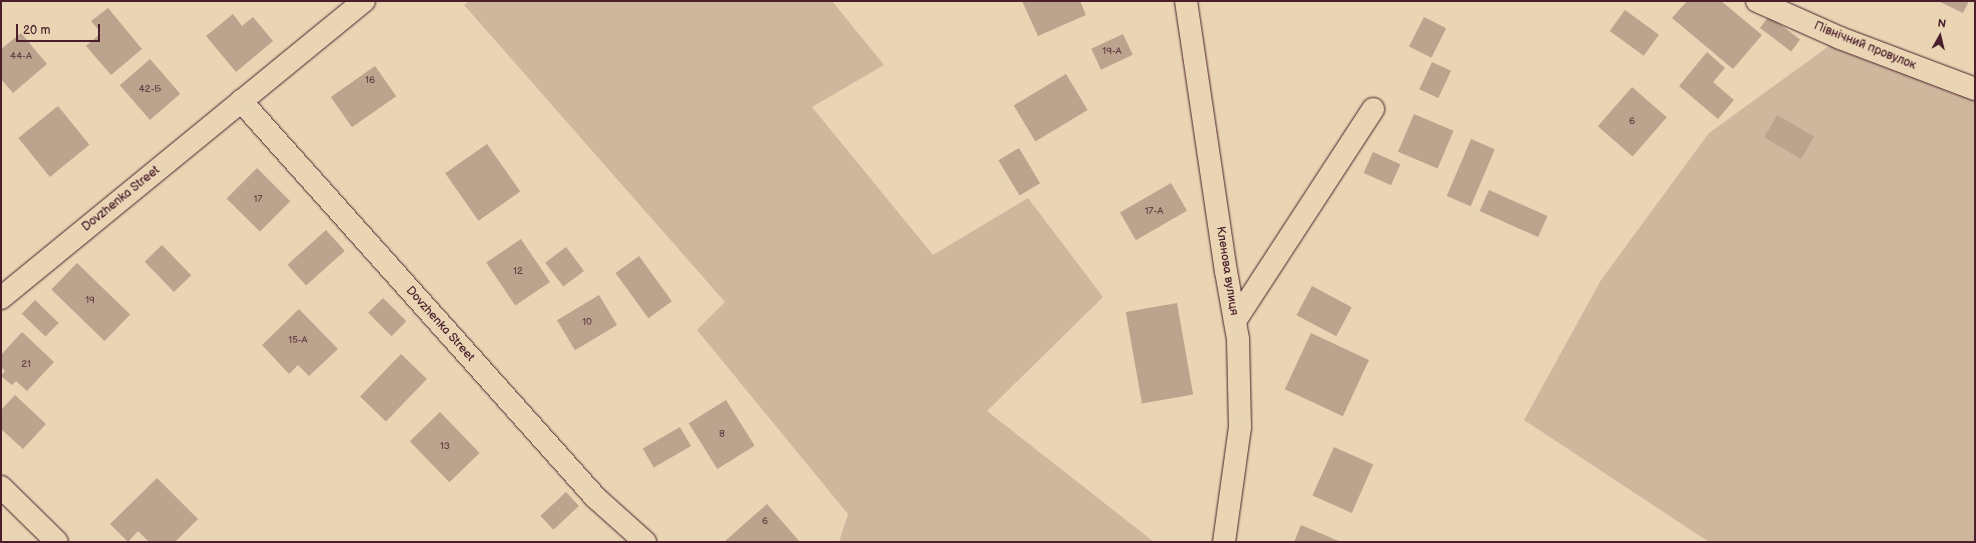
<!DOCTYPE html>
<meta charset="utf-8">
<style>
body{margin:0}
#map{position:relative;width:1976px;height:543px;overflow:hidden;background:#e9d5b4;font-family:"Balsamiq Sans",sans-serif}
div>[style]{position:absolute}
.green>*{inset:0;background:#cfb79e}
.building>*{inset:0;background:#bca38e;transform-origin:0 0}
.roads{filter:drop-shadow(0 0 1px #4a1f2b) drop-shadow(0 0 1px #4a1f2b)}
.minor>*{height:22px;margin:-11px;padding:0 11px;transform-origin:11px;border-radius:11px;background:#e9d5b4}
span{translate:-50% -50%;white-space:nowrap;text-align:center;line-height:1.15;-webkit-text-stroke:3px #e9d5b4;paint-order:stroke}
.number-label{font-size:10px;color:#664044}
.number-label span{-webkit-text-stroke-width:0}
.street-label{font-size:12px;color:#4a1f2b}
.frame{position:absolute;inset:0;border:2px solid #4a1f2b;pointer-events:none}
.north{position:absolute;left:1920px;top:16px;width:40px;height:40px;-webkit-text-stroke:3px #e9d5b4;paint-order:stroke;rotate:8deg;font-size:11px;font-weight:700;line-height:16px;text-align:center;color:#4a1f2b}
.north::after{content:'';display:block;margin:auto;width:14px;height:18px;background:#4a1f2b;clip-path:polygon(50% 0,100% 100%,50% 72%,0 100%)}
.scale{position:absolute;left:16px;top:24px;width:84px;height:18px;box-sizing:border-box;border:2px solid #4a1f2b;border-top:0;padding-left:5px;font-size:12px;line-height:14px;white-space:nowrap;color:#4a1f2b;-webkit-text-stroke:3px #e9d5b4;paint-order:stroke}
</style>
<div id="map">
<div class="green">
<div style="clip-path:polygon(469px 1px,832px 1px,884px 65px,812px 107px,933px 255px,1028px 198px,1103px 297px,987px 411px,1154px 542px,839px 542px,848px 514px,697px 330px,725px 302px,464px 5px)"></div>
<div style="clip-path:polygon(1840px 38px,1975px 89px,1975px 542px,1709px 542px,1524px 420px,1601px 280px,1709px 133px)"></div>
</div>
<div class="building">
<div style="clip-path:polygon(1022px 1px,1080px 1px,1086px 15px,1038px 36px)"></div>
<div style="clip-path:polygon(1687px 1px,1721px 1px,1762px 35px,1733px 69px,1672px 18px)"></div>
<div style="clip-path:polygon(1938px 1px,1969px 1px,1963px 13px)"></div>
<div style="clip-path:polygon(108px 8px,142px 49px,111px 75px,86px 46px,101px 33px,91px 21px)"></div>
<div style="left:1625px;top:10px;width:42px;height:26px;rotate:36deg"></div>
<div style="clip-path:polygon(233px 14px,242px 26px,253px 17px,273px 41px,236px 72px,206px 36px)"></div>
<div style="left:1769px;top:16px;width:39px;height:15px;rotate:37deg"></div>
<div style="left:1424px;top:17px;width:25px;height:33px;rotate:27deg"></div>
<div style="clip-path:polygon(21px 33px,47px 64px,13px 93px,1px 79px,1px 49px)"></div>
<div style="left:1123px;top:34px;width:23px;height:35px;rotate:65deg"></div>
<div style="clip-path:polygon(1707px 52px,1725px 68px,1713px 82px,1734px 100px,1718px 119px,1679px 86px)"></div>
<div style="left:150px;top:59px;width:46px;height:40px;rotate:49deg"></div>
<div style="left:1432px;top:62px;width:21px;height:30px;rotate:25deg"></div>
<div style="left:375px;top:66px;width:37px;height:54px;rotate:55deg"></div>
<div style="left:1066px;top:74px;width:42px;height:61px;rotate:59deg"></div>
<div style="left:1632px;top:87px;width:46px;height:52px;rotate:41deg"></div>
<div style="left:58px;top:106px;width:50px;height:51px;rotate:51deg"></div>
<div style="left:1414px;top:114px;width:43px;height:41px;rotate:23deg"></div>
<div style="left:1777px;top:115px;width:43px;height:26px;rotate:30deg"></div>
<div style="left:1471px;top:139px;width:26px;height:62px;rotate:23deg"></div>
<div style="left:487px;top:144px;width:58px;height:51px;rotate:55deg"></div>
<div style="left:1019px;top:148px;width:41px;height:24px;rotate:59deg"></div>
<div style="left:1373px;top:152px;width:30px;height:23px;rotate:24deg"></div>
<div style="left:257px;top:168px;width:47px;height:43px;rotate:45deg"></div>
<div style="left:1171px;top:183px;width:32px;height:59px;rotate:60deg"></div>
<div style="left:1489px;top:190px;width:64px;height:23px;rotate:24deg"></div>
<div style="left:326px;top:230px;width:28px;height:52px;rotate:48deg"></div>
<div style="left:521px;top:239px;width:52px;height:42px;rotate:56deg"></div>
<div style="left:162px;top:245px;width:42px;height:24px;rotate:46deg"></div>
<div style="left:566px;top:247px;width:30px;height:26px;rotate:53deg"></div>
<div style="left:639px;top:256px;width:56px;height:29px;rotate:54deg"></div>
<div style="left:77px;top:263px;width:74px;height:37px;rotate:44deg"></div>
<div style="left:1312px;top:286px;width:45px;height:33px;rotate:28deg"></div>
<div style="left:599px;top:295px;width:35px;height:49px;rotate:59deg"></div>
<div style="left:383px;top:298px;width:33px;height:21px;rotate:45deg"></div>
<div style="left:35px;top:300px;width:33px;height:19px;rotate:44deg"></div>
<div style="left:1177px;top:303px;width:93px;height:52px;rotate:80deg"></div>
<div style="clip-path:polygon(299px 309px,338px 349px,309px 376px,298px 365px,289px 374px,262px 345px)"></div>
<div style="clip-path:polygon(22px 332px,54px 362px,27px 391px,16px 381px,12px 385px,1px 376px,5px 371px,1px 367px,1px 355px)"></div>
<div style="left:1311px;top:333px;width:64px;height:62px;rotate:25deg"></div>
<div style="left:401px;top:354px;width:36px;height:59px;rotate:44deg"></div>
<div style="clip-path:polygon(15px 395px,46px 424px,23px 449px,1px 429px,1px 410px)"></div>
<div style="left:726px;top:400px;width:54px;height:44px;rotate:58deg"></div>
<div style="left:440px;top:412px;width:57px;height:42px;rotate:46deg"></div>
<div style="left:680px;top:427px;width:22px;height:43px;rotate:60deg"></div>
<div style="left:1334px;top:447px;width:43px;height:53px;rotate:24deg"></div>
<div style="clip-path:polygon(157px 478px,198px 519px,175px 542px,149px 542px,138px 531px,128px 542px,110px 524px)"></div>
<div style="left:566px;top:492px;width:19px;height:35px;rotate:47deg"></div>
<div style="clip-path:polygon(767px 504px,799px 541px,724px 542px)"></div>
<div style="clip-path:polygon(1301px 525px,1341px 542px,1294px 542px)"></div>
</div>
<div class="roads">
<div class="minor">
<div style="left:1186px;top:1px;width:273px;rotate:81.6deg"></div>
<div style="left:1226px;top:271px;width:69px;rotate:80deg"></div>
<div style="left:1238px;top:339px;width:88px;rotate:88.7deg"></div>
<div style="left:1240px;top:427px;width:116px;rotate:97.9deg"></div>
<div style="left:1757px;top:1px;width:91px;rotate:24deg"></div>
<div style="left:1840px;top:38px;width:144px;rotate:20.7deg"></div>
<div style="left:241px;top:101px;width:533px;rotate:48.2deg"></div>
<div style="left:596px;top:498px;width:66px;rotate:41.9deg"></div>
<div style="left:1px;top:298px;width:469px;rotate:-39.3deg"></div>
<div style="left:1235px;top:321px;width:253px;rotate:-56.9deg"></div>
<div style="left:1px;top:487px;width:78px;rotate:44.5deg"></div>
</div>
</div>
<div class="number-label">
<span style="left:1112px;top:52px">19-А</span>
<span style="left:21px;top:57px">44-А</span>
<span style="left:370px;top:81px">16</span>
<span style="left:150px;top:90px">42-Б</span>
<span style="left:1632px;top:122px">6</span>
<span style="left:258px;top:200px">17</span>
<span style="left:1154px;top:212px">17-А</span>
<span style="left:518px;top:272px">12</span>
<span style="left:90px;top:301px">19</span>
<span style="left:587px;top:323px">10</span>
<span style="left:298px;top:341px">15-А</span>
<span style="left:26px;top:365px">21</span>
<span style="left:722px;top:435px">8</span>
<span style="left:445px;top:447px">13</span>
<span style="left:765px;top:522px">6</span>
</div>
<div class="street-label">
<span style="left:1865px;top:46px;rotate:22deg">Північний провулок</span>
<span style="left:121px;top:199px;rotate:-39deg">Dovzhenka Street</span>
<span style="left:1227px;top:271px;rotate:81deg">Кленова вулиця</span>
<span style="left:440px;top:324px;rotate:48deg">Dovzhenka Street</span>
</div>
<div class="frame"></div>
<div class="north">N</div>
<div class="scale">20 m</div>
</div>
